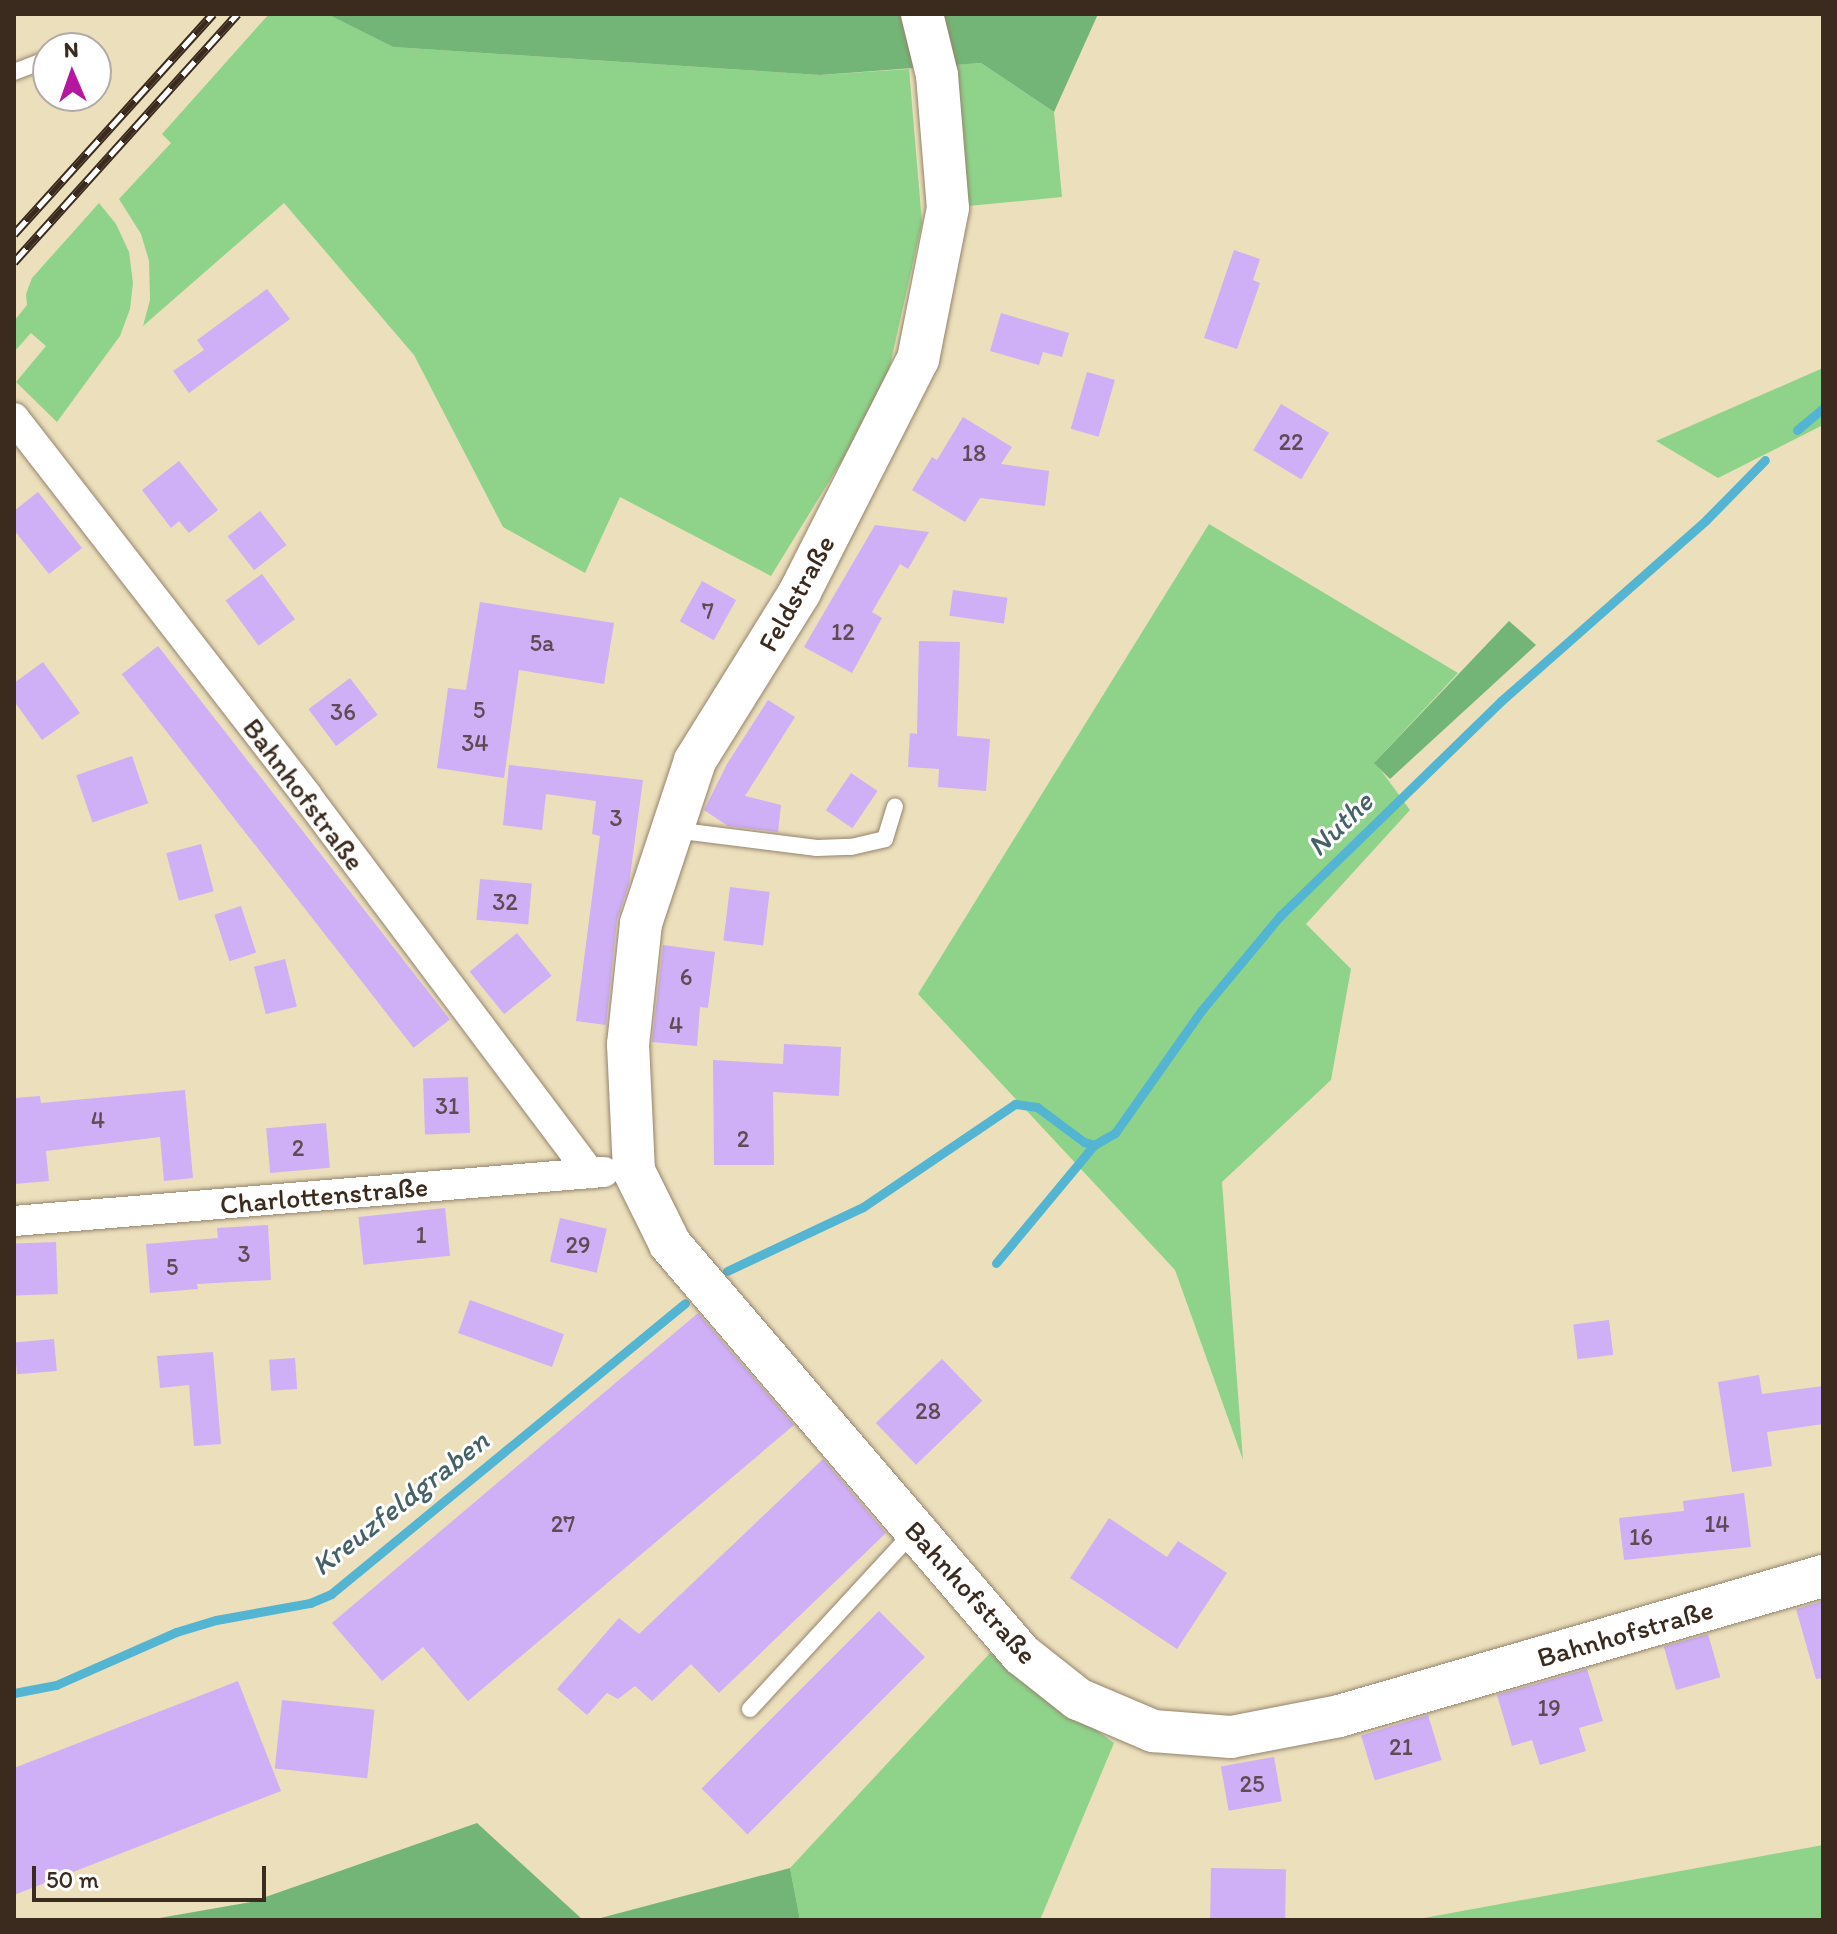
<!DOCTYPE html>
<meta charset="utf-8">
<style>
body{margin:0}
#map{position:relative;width:1837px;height:1934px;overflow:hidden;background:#ecdfbc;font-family:Itim,sans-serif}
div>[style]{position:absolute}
.green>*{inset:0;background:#8fd38b}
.forest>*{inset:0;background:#73b577}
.stream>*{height:9px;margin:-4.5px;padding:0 4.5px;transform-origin:4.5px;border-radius:4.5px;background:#53b5d1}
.building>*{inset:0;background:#cfaff6;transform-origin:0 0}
.roads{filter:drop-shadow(0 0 2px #94846d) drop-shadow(0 0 2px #94846d)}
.lane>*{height:16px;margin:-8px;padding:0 8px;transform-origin:8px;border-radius:8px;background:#fff}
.street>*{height:30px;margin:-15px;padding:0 15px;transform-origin:15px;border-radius:15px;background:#fff}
.secondary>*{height:42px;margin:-21px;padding:0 21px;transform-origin:21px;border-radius:21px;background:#fff}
.rail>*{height:9px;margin-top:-4.5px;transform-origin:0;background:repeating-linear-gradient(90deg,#fff 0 18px,#3b2a1e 0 36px);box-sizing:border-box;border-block:2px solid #3b2a1e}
span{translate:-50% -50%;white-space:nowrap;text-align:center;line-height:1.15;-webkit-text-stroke:6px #fff;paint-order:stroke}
.number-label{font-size:24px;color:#604b54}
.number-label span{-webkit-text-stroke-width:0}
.street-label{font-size:28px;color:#3b2a1e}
.water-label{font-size:30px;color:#456266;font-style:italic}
.frame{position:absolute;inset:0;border:16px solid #3b2a1e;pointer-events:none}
.north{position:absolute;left:32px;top:32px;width:80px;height:80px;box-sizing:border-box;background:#fff;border:2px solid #b1aaa5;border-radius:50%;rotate:358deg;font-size:22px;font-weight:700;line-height:32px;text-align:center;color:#3b2a1e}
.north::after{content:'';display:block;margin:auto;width:28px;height:36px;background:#b5179e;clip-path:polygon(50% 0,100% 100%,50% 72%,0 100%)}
.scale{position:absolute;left:32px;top:1866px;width:234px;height:36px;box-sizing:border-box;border:4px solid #3b2a1e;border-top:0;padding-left:10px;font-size:24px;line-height:28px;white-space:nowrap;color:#3b2a1e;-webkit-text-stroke:6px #fff;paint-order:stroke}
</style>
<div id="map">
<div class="green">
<div style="clip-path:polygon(269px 14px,327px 14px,393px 47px,820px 75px,909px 69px,922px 223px,884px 392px,771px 576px,620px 497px,585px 573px,503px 527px,414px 355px,284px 203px,143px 326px,150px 300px,149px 261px,141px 234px,119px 199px,171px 143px,162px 134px)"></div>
<div style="clip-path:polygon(981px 63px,1054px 112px,1062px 197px,968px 206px,952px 65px)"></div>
<div style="clip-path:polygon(99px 203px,116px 224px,129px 252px,133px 283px,130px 309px,120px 336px,57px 422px,16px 382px,46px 346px,31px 333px,14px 352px,14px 321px,27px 305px,26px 294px,32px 278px)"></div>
<div style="clip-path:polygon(1823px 368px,1823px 425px,1718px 478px,1656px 441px)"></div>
<div style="clip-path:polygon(1209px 524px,1458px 673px,1375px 762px,1410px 810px,1306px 924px,1351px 969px,1331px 1080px,1222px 1182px,1243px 1460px,1175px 1270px,918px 994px)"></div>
<div style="clip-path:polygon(990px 1653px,1114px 1743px,1040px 1920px,800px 1920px,790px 1868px)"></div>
<div style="clip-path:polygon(1823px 1845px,1823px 1920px,1413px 1920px)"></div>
</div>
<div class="forest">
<div style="clip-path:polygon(327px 14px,1098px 14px,1054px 112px,981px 63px,820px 75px,393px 47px)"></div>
<div style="clip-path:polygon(1509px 621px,1536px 645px,1390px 779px,1374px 763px)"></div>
<div style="clip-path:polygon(477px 1823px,583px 1920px,148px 1920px,251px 1902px)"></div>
<div style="clip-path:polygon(790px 1868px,800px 1920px,593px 1920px)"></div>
</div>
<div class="stream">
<div style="left:1797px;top:430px;width:34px;rotate:-40deg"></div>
<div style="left:996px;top:1263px;width:153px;rotate:-50.3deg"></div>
<div style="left:1094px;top:1145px;width:24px;rotate:-30deg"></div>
<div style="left:1115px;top:1133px;width:149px;rotate:-54.8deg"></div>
<div style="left:1201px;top:1011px;width:124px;rotate:-50.3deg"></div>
<div style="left:1280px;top:916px;width:308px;rotate:-44.2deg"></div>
<div style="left:1501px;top:701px;width:273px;rotate:-41.4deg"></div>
<div style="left:1706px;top:520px;width:84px;rotate:-45.5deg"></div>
<div style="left:727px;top:1271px;width:150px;rotate:-25.2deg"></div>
<div style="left:863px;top:1207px;width:184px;rotate:-34.1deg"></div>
<div style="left:1015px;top:1104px;width:22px;rotate:8deg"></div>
<div style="left:1037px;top:1107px;width:59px;rotate:36.7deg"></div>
<div style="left:1084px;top:1142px;width:10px;rotate:17deg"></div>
<div style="left:14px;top:1693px;width:43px;rotate:-10.8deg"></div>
<div style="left:56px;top:1685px;width:131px;rotate:-23.8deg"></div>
<div style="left:176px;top:1632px;width:42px;rotate:-16.7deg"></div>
<div style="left:216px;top:1620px;width:96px;rotate:-10.3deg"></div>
<div style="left:310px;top:1603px;width:23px;rotate:-23deg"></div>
<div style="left:331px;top:1594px;width:458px;rotate:-39.4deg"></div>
</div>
<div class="building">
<div style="clip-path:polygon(1234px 250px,1260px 259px,1253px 280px,1260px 283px,1237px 349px,1204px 338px)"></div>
<div style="clip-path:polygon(267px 289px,290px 319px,189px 393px,173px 371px,204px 350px,197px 340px)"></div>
<div style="clip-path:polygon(1001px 313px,1069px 333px,1062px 357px,1043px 352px,1039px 365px,990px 351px)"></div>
<div style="left:1087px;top:372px;width:29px;height:59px;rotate:16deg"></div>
<div style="left:1281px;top:404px;width:56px;height:54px;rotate:31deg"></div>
<div style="clip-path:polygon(963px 417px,1012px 447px,1001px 464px,1049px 471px,1045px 506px,980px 498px,965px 522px,912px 490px,932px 457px,937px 460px)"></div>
<div style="clip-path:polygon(179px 461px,218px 510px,189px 533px,179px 521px,171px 528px,142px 490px)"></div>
<div style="clip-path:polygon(38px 492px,82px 548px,49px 574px,14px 530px,14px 511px)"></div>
<div style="left:260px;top:511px;width:43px;height:41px;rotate:52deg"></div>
<div style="clip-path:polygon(875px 525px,929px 532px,908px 569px,900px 564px,872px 612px,882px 618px,852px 673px,804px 647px)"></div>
<div style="left:262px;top:574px;width:56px;height:45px;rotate:54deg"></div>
<div style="left:702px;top:581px;width:39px;height:46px;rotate:29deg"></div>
<div style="left:953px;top:590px;width:55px;height:26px;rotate:8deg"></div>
<div style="clip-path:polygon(480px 602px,614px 623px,604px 684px,519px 670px,504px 778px,437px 768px,448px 688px,466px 690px)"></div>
<div style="clip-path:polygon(919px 641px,960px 642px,957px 736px,990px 739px,986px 791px,938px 787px,939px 769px,908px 767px,910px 733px,917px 734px)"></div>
<div style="left:158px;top:646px;width:474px;height:46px;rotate:52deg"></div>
<div style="clip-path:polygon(43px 662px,80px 713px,42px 740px,14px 701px,14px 683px)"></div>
<div style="left:350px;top:678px;width:46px;height:52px;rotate:53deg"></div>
<div style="clip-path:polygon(768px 700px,795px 717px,745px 796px,781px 805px,778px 832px,728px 826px,704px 810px,727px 764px)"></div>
<div style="left:132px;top:756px;width:50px;height:59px;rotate:71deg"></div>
<div style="clip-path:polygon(509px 765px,643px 780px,629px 884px,617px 920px,606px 1025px,576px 1021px,600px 836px,592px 834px,596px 801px,546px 794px,542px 830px,503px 825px)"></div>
<div style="left:851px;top:773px;width:32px;height:45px;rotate:34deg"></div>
<div style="left:201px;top:844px;width:49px;height:36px;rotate:75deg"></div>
<div style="left:480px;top:879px;width:52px;height:41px;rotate:5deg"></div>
<div style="left:730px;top:887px;width:40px;height:54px;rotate:7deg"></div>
<div style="left:241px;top:906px;width:49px;height:28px;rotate:72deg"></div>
<div style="left:517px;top:933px;width:55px;height:61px;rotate:51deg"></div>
<div style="clip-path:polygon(663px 945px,715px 952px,708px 1008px,700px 1007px,697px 1046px,652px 1042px)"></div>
<div style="left:285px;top:959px;width:49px;height:32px;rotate:76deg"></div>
<div style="clip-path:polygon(784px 1044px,841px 1047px,839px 1096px,773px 1092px,774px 1165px,714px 1165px,713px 1060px,783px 1064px)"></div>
<div style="left:468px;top:1077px;width:56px;height:45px;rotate:88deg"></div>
<div style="clip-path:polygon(185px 1090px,193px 1178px,164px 1181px,160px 1137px,46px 1151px,49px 1181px,14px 1184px,14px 1098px,40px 1096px,41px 1103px)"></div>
<div style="left:326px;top:1123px;width:45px;height:60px;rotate:85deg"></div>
<div style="left:445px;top:1208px;width:48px;height:87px;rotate:84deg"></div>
<div style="left:560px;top:1218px;width:48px;height:45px;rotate:13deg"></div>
<div style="clip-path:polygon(268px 1225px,271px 1280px,197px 1284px,198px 1289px,150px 1293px,146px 1244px,218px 1238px,217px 1228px)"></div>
<div style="left:56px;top:1242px;width:52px;height:42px;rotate:88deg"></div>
<div style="left:470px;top:1300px;width:100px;height:35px;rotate:20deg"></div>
<div style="clip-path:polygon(698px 1313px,794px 1425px,468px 1701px,423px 1647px,382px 1681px,332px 1623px)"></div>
<div style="left:1609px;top:1320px;width:35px;height:36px;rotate:83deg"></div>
<div style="left:54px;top:1339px;width:32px;height:40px;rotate:85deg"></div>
<div style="clip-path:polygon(213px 1352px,221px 1444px,194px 1446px,189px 1385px,160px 1388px,157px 1356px)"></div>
<div style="left:295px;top:1358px;width:31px;height:26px;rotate:86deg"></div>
<div style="left:942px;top:1359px;width:58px;height:92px;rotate:46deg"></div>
<div style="clip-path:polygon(1759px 1375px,1762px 1394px,1823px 1386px,1823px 1424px,1767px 1432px,1772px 1466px,1732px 1472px,1718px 1382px)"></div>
<div style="clip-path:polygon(823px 1459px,886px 1533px,719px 1693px,691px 1664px,652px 1701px,635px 1686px,618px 1699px,607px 1693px,587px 1715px,557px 1689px,619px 1618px,639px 1634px)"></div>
<div style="clip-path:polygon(1744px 1493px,1751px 1547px,1624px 1560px,1619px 1518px,1684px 1511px,1683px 1501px)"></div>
<div style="clip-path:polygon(1109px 1518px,1167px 1557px,1178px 1541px,1227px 1573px,1177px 1649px,1070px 1578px)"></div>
<div style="clip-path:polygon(1823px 1601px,1823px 1678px,1816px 1679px,1796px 1609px)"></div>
<div style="left:879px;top:1611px;width:65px;height:251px;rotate:45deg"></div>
<div style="left:1708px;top:1634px;width:45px;height:46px;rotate:74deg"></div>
<div style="clip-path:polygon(1587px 1669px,1603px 1721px,1579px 1728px,1586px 1751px,1540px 1765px,1532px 1740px,1512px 1746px,1497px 1695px)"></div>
<div style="clip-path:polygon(238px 1681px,281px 1791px,14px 1895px,14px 1768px)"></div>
<div style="left:282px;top:1700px;width:93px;height:69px;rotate:6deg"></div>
<div style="left:1428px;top:1715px;width:47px;height:70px;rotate:73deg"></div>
<div style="left:1274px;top:1757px;width:45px;height:54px;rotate:80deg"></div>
<div style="left:1211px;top:1868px;width:75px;height:51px;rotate:1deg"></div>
</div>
<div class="roads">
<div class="lane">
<div style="left:14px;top:72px;width:36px;rotate:-21deg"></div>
<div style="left:674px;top:830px;width:144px;rotate:7.2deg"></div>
<div style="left:817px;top:848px;width:34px;rotate:-2deg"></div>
<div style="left:851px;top:847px;width:35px;rotate:-13deg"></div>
<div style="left:885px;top:839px;width:34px;rotate:-73deg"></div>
<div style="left:750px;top:1709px;width:242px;rotate:-47.3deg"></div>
</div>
<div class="street">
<div style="left:14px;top:418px;width:477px;rotate:52.2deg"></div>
<div style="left:306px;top:795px;width:473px;rotate:53.1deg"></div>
<div style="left:14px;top:1221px;width:592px;rotate:-4.75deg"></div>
</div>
<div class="secondary">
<div style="left:922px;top:14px;width:63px;rotate:76.2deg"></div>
<div style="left:937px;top:75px;width:133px;rotate:85.3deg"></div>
<div style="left:948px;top:208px;width:154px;rotate:101.2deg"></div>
<div style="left:918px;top:359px;width:261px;rotate:116.9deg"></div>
<div style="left:800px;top:592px;width:199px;rotate:121.9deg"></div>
<div style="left:695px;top:761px;width:171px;rotate:108.4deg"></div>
<div style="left:641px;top:923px;width:122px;rotate:96.1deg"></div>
<div style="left:628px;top:1044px;width:127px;rotate:87.3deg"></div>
<div style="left:634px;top:1171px;width:81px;rotate:63.7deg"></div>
<div style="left:670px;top:1244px;width:540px;rotate:49.43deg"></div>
<div style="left:1021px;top:1654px;width:73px;rotate:38.3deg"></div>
<div style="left:1078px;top:1699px;width:82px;rotate:23.1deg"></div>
<div style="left:1153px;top:1731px;width:78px;rotate:4.4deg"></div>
<div style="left:1231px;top:1737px;width:110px;rotate:-11deg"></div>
<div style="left:1339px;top:1716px;width:504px;rotate:-16.13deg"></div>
</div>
</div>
<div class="rail">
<div style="left:14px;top:234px;width:297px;rotate:-47.9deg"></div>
<div style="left:14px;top:262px;width:334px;rotate:-48deg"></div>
</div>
<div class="number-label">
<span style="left:1291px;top:442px">22</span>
<span style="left:974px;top:453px">18</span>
<span style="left:708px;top:611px">7</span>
<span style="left:843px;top:632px">12</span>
<span style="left:542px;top:643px">5a</span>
<span style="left:479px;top:710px">5</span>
<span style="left:343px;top:712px">36</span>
<span style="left:475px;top:743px">34</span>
<span style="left:616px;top:818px">3</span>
<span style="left:505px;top:902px">32</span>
<span style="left:686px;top:977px">6</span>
<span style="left:676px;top:1025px">4</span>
<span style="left:447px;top:1106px">31</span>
<span style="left:98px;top:1120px">4</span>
<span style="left:743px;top:1139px">2</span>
<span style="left:298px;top:1148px">2</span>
<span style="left:421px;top:1235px">1</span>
<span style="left:578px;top:1245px">29</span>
<span style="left:244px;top:1254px">3</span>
<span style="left:172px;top:1267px">5</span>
<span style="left:928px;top:1411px">28</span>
<span style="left:563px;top:1524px">27</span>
<span style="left:1717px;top:1524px">14</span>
<span style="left:1641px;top:1537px">16</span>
<span style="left:1549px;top:1708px">19</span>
<span style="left:1401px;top:1747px">21</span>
<span style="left:1252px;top:1784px">25</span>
</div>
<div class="street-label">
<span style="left:796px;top:593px;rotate:-61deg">Feldstraße</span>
<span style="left:304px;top:794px;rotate:53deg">Bahnhofstraße</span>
<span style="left:324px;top:1195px;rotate:-5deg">Charlottenstraße</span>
<span style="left:971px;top:1592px;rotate:48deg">Bahnhofstraße</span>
<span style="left:1625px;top:1633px;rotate:-16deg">Bahnhofstraße</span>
</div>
<div class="water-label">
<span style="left:1340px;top:824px;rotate:-44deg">Nuthe</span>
<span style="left:400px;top:1503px;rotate:-38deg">Kreuzfeldgraben</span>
</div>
<div class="frame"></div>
<div class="north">N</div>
<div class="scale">50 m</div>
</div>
